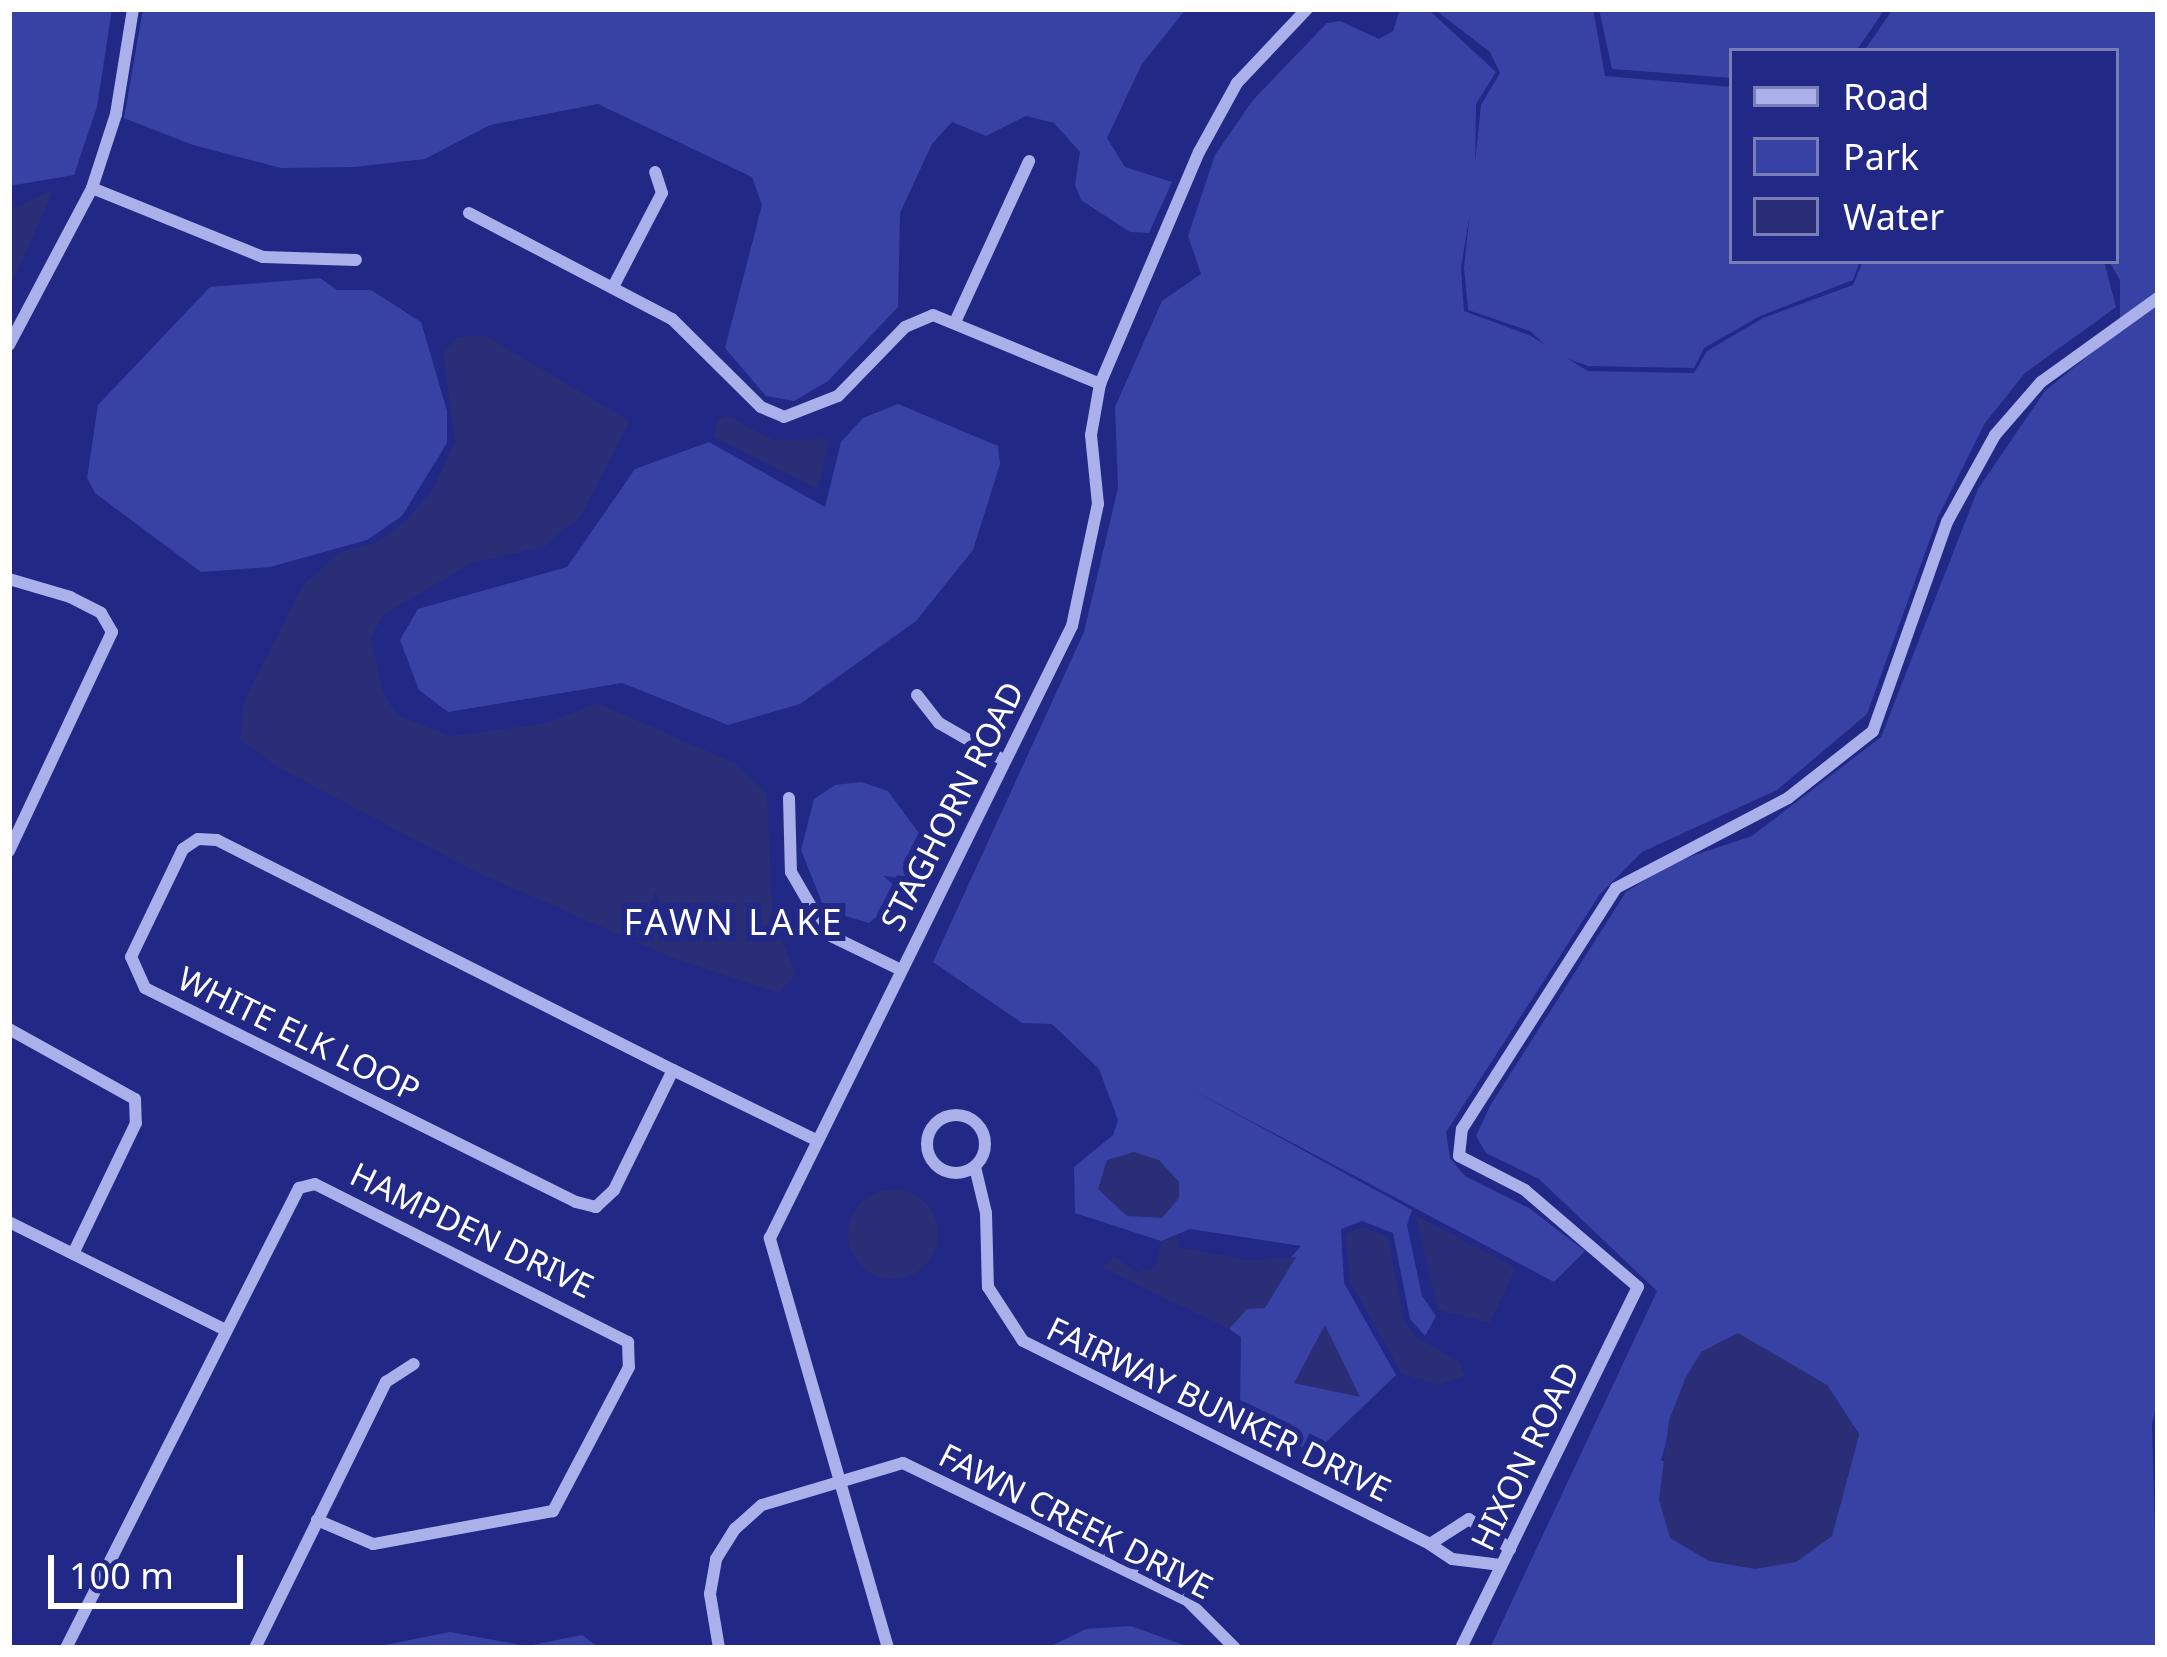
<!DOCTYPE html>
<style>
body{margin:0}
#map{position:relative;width:2167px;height:1657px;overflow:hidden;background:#212886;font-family:"Noto Sans",sans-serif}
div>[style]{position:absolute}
.green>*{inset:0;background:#3842a5}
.water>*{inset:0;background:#292e76}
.round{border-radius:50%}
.street>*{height:12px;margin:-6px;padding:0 6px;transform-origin:6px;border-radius:6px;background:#aab0e9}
.street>.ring{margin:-6px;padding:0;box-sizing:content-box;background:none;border:12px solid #aab0e9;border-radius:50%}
span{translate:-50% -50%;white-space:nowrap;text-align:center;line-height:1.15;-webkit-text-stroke:12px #212886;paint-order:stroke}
.street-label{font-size:33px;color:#fff}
.neighbourhood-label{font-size:36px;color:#fff;letter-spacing:3px}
.frame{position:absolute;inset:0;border:12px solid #fff;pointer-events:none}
.legend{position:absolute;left:1729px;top:48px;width:390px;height:216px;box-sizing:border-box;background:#212886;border:3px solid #7a7eb6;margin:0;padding:15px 21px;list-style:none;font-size:36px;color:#fff}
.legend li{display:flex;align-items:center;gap:24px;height:60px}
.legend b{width:60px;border:3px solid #7a7eb6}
.scale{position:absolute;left:48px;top:1555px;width:195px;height:54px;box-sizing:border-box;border:6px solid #fff;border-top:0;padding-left:15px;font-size:36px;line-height:42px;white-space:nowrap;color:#fff;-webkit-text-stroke:9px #212886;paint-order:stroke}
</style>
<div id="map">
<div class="green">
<div style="clip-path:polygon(9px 9px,112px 9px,97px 107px,74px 175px,9px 186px)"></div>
<div style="clip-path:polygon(143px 9px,1186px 9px,1142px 64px,1107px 138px,1125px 167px,1172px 182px,1149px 233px,1130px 232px,1081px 200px,1075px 185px,1080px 152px,1054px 123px,1026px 116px,986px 136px,952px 122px,932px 144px,900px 213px,898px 307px,828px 381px,794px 401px,766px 396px,725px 348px,762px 205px,752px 177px,598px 104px,490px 125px,425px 159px,354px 167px,281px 168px,193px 145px,124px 118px)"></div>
<div style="clip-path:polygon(evenodd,1400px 9px,1431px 12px,1496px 72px,1476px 104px,1475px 182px,1461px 268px,1464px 311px,1529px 335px,1588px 371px,1694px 373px,1707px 351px,1763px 318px,1853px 285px,1863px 261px,2104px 261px,2116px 307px,2025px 373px,1985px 423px,1938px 517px,1867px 714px,1777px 790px,1642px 852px,1600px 894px,1446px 1132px,1450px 1158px,1465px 1176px,1529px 1208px,1585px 1251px,1554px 1282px,1187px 1087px,1412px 1210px,1407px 1225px,1422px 1296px,1436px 1316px,1425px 1336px,1410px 1319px,1393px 1233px,1362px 1221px,1341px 1229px,1344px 1283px,1396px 1375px,1326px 1442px,1308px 1449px,1259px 1432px,1240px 1405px,1241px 1337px,1229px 1329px,1301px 1246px,1190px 1229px,1161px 1241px,1075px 1213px,1074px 1167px,1113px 1135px,1118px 1120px,1099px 1069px,1052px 1024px,1022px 1023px,933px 962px,1084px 632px,1118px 488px,1115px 407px,1162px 301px,1201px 274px,1188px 236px,1215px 155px,1253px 100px,1327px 23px,1340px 21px,1379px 39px,1393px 31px,1400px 9px,1324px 1327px,1359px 1396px,1295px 1383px,1324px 1327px)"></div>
<div style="clip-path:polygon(1434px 9px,1593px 9px,1605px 76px,1732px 87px,1732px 261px,1860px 261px,1853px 280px,1760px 316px,1704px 348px,1694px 368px,1588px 366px,1555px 354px,1530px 331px,1468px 310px,1464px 268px,1481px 105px,1500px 73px,1490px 52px)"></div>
<div style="clip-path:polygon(1599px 9px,1885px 9px,1856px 51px,1732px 51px,1732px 78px,1612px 69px)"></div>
<div style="clip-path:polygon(evenodd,1893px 9px,2158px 9px,2158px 1399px,2152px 1424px,2158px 1648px,1490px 1648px,1657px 1291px,1539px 1179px,1486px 1153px,1476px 1136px,1490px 1106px,1626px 892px,1671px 863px,1752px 836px,1881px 737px,1978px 489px,2045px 391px,2120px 330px,2120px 280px,2109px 261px,2116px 261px,2116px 51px,1864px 51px,1893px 9px,1686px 1377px,1827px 1385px,1859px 1434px,1832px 1535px,1661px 1460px,1686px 1377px)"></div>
<div style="clip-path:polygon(320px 278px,337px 290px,371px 290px,421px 322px,447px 411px,447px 443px,402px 516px,367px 540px,270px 567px,201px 572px,95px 493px,87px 478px,98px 405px,210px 287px)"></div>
<div style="clip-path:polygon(898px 404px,998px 446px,1000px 464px,973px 550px,916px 621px,800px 704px,728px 725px,622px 683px,448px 712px,419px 690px,400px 640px,418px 609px,567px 567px,635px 469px,709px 442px,825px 507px,841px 442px,863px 418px)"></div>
<div style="clip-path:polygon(861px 782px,888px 791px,924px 840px,906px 893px,869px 923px,825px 910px,801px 850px,814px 799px,835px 785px)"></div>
<div style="clip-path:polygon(1131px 1626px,1192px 1648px,1047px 1648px,1086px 1629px)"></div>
<div style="clip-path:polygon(450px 1632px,527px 1646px,582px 1635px,600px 1648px,370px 1648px)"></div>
</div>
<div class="water">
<div style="clip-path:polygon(54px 189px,16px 275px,9px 277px,9px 210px)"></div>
<div style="clip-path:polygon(484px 335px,630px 421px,581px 516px,544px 547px,472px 563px,383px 615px,371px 638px,383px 693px,397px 715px,451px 736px,546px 723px,598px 703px,736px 764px,767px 794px,773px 921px,796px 973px,779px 993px,675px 959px,478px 873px,279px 768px,240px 739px,244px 701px,302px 586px,339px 552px,375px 543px,408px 519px,434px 487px,455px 442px,443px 352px,458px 337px)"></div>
<div style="clip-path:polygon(727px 416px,774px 440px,829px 439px,818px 489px,714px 437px,717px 419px)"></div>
<div style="clip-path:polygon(1134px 1152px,1159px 1160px,1179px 1182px,1179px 1198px,1162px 1218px,1127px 1216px,1098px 1189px,1107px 1160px)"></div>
<div class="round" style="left:848px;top:1189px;width:90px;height:90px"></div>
<div style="clip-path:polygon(1415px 1215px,1516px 1268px,1490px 1323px,1438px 1310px)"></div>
<div style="clip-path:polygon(1362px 1227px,1388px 1237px,1404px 1321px,1416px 1337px,1459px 1361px,1464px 1376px,1439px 1385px,1402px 1374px,1350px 1282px,1345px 1234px)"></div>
<div style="clip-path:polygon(1177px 1237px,1179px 1247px,1248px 1260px,1296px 1257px,1265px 1308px,1247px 1309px,1229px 1329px,1103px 1268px,1113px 1256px,1137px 1272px,1156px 1267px,1161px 1241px)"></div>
<div style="clip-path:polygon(1325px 1325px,1360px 1397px,1294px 1383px)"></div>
<div style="clip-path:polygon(1738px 1333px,1827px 1385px,1859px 1435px,1832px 1536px,1796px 1562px,1755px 1569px,1709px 1561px,1670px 1538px,1659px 1500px,1669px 1420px,1686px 1377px,1701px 1352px)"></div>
</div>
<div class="street">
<div style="left:92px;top:188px;width:184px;rotate:22deg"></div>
<div style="left:263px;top:257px;width:93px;rotate:1.8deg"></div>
<div style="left:469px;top:213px;width:229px;rotate:27.6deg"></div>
<div style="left:672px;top:319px;width:125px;rotate:44.7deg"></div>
<div style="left:761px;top:407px;width:25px;rotate:23deg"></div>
<div style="left:784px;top:417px;width:58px;rotate:-21.3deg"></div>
<div style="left:838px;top:396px;width:96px;rotate:-45.8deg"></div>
<div style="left:905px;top:327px;width:30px;rotate:-23deg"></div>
<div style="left:933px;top:315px;width:181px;rotate:22.4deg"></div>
<div style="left:613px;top:287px;width:106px;rotate:-62.5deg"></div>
<div style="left:662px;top:193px;width:22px;rotate:-108deg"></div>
<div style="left:956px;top:320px;width:175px;rotate:-65.3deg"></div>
<div style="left:9px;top:345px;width:178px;rotate:-62.1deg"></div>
<div style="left:92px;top:188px;width:78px;rotate:-72deg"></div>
<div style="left:116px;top:114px;width:106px;rotate:-80.8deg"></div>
<div style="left:9px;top:579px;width:64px;rotate:16.4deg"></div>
<div style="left:70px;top:597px;width:35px;rotate:27deg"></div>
<div style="left:101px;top:613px;width:22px;rotate:60deg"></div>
<div style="left:112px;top:632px;width:242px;rotate:115.2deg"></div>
<div style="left:917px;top:695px;width:36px;rotate:52deg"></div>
<div style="left:939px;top:723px;width:76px;rotate:29.9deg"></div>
<div style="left:789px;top:798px;width:74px;rotate:88.5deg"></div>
<div style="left:791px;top:872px;width:72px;rotate:59.9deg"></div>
<div style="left:827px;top:934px;width:82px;rotate:25.9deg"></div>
<div style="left:198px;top:839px;width:19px;rotate:3deg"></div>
<div style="left:217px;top:840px;width:511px;rotate:26.77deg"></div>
<div style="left:673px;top:1070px;width:134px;rotate:116.2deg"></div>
<div style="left:614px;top:1190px;width:25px;rotate:137deg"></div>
<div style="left:596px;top:1207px;width:21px;rotate:-166deg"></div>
<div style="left:576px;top:1202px;width:481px;rotate:-153.6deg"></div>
<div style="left:145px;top:988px;width:34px;rotate:-114deg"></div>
<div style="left:131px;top:957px;width:120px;rotate:-64.3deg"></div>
<div style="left:183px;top:849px;width:18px;rotate:-34deg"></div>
<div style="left:9px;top:1029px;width:144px;rotate:29.1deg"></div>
<div style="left:135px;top:1099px;width:24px;rotate:88deg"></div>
<div style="left:136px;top:1123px;width:145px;rotate:115.7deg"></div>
<div style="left:673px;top:1070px;width:159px;rotate:26.1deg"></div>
<div class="ring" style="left:927px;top:1115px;width:46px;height:46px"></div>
<div style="left:975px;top:1167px;width:47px;rotate:76.6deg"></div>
<div style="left:986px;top:1213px;width:74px;rotate:88.5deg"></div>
<div style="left:988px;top:1287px;width:64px;rotate:57.1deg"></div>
<div style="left:1023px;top:1341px;width:455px;rotate:26.5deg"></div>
<div style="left:9px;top:1222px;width:240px;rotate:26.5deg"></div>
<div style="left:1501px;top:1565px;width:49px;rotate:-173deg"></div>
<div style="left:1452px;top:1559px;width:27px;rotate:-146deg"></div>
<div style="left:1430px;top:1544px;width:46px;rotate:-32.7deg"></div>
<div style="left:1469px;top:1519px;width:51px;rotate:36.2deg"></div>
<div style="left:66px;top:1648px;width:516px;rotate:-63.14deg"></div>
<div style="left:299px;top:1188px;width:16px;rotate:-14deg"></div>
<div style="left:315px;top:1184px;width:351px;rotate:26.8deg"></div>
<div style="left:628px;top:1342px;width:25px;rotate:88deg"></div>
<div style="left:629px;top:1367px;width:163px;rotate:117.8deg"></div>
<div style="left:553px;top:1511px;width:183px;rotate:169.6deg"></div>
<div style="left:373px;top:1544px;width:61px;rotate:-156.8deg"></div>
<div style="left:255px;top:1648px;width:297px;rotate:-63.8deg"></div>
<div style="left:386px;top:1382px;width:33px;rotate:-33deg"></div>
<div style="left:719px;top:1648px;width:55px;rotate:-99.5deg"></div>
<div style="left:710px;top:1594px;width:36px;rotate:-80deg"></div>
<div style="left:716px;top:1559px;width:36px;rotate:-58deg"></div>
<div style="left:735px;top:1529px;width:36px;rotate:-42deg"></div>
<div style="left:762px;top:1505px;width:147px;rotate:-16.6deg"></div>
<div style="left:903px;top:1463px;width:317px;rotate:25.8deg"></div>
<div style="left:1188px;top:1601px;width:66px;rotate:45deg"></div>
<div style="left:888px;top:1648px;width:427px;rotate:-106.1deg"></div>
<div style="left:770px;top:1238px;width:682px;rotate:-63.74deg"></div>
<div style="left:1072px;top:626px;width:125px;rotate:-78deg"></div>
<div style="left:1098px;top:504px;width:69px;rotate:-95.8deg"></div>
<div style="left:1091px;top:435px;width:52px;rotate:-80deg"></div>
<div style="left:1100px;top:384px;width:252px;rotate:-66.9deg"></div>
<div style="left:1199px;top:152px;width:79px;rotate:-61.2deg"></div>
<div style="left:1237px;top:83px;width:102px;rotate:-46.6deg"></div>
<div style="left:1461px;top:1648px;width:402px;rotate:-63.9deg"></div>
<div style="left:1638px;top:1287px;width:149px;rotate:-139.4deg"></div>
<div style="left:1525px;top:1190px;width:74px;rotate:-152.7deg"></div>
<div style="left:1459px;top:1156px;width:27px;rotate:-84deg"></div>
<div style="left:1462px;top:1129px;width:286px;rotate:-57.4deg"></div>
<div style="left:1616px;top:888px;width:194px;rotate:-27.6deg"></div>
<div style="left:1788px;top:798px;width:108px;rotate:-38.2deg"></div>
<div style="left:1873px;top:731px;width:222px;rotate:-70.5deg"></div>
<div style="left:1947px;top:522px;width:99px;rotate:-61.1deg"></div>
<div style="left:1995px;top:435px;width:70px;rotate:-49deg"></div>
<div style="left:2041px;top:382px;width:144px;rotate:-35.7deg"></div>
</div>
<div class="street-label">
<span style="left:952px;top:806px;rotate:-63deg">STAGHORN ROAD</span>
<span style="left:299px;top:1034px;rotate:26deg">WHITE ELK LOOP</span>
<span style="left:472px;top:1230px;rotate:26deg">HAMPDEN DRIVE</span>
<span style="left:1219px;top:1409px;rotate:26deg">FAIRWAY BUNKER DRIVE</span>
<span style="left:1525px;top:1456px;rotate:-64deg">HIXON ROAD</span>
<span style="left:1076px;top:1521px;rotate:27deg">FAWN CREEK DRIVE</span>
</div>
<div class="neighbourhood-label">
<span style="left:734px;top:922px">FAWN LAKE</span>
</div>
<div class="frame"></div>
<ul class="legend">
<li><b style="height:15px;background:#aab0e9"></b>Road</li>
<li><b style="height:33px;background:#3842a5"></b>Park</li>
<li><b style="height:33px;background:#292e76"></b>Water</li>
</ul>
<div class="scale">100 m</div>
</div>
